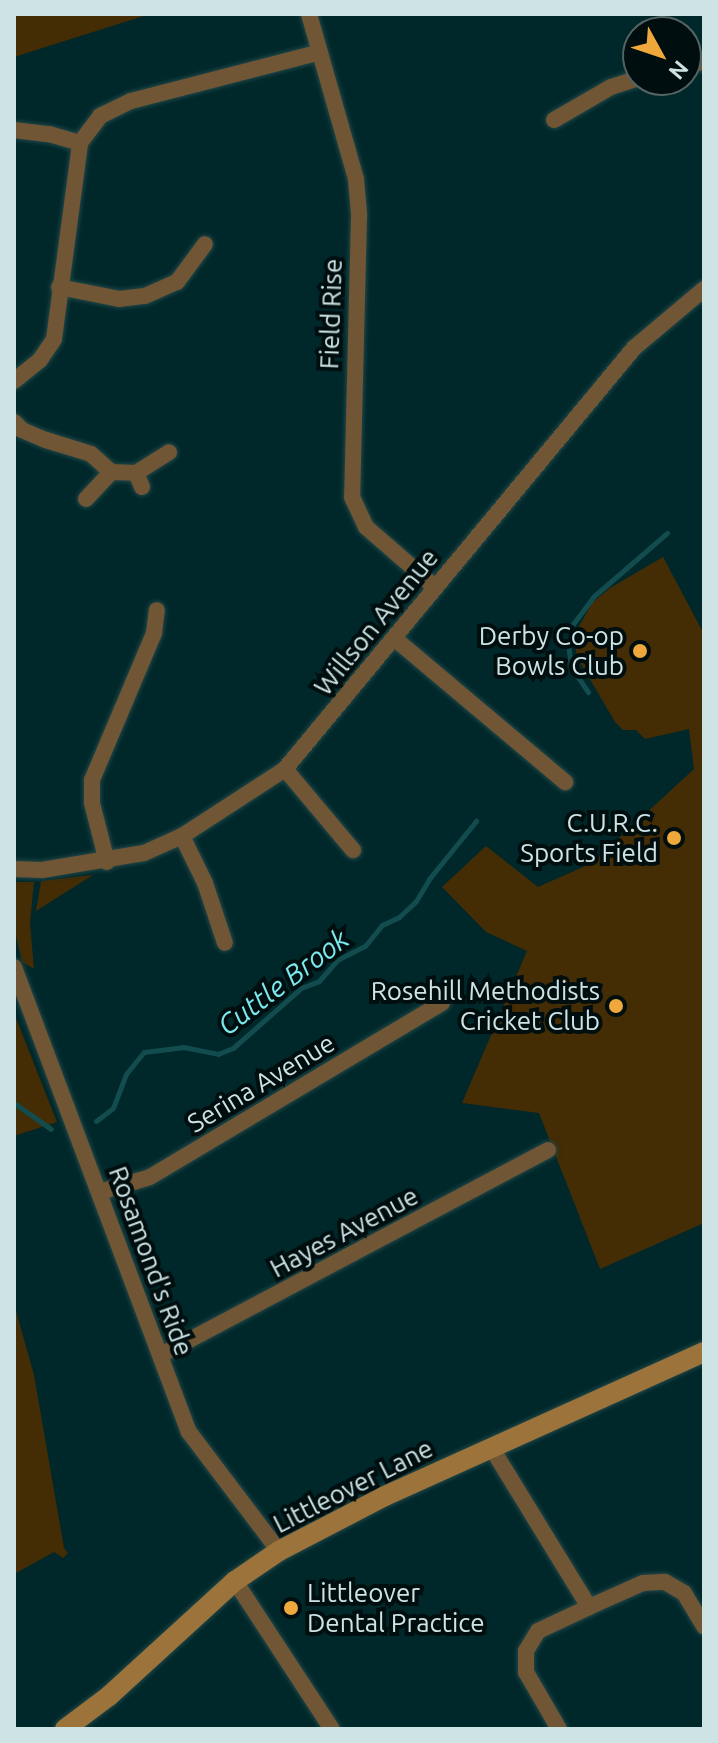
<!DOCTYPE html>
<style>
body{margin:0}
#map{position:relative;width:718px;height:1743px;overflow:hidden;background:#00282a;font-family:Ubuntu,sans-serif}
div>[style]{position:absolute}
.green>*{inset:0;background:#442c04}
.stream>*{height:5px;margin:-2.5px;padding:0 2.5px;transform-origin:2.5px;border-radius:2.5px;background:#124c4e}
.roads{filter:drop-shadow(0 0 2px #214648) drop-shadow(0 0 2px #214648)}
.street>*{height:16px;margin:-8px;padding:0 8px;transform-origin:8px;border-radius:8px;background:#705634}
.secondary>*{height:20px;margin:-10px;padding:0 10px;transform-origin:10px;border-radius:10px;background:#9c733a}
.dots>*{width:22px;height:22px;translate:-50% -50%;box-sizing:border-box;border:4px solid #010e0f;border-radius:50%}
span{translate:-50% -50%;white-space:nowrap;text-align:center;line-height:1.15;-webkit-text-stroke:8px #010e0f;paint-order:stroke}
.street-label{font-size:26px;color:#cee3e4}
.poi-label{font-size:26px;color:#cee3e4}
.right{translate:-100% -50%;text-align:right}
.left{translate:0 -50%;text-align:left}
.water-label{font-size:28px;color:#7beaef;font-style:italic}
.frame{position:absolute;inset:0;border:16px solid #cee3e4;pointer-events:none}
.north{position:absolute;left:622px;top:16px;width:80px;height:80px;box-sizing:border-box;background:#010e0f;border:2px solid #536364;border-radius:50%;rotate:130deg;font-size:22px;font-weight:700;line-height:32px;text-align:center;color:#cee3e4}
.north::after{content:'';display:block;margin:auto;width:28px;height:36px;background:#eea83c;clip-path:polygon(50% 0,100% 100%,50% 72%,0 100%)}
</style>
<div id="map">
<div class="green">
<div style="clip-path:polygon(14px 14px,150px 14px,14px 57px)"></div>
<div style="clip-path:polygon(663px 557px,704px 634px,704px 1223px,600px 1269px,539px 1113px,462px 1103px,527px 951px,486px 932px,442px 887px,486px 846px,538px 887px,592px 863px,694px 769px,689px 729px,645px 739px,636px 730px,623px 730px,615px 722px,577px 657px,575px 645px,576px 632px,592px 603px,610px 588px)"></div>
<div style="clip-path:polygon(93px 875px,36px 911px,41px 881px)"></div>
<div style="clip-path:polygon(14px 882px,34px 882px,30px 923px,34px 969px,22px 962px,14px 927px)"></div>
<div style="clip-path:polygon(14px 1013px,57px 1122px,14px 1136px)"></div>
<div style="clip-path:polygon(14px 1304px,34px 1375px,64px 1548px,68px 1553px,63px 1558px,54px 1552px,14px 1574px)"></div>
</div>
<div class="stream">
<div style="left:588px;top:692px;width:30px;rotate:-124deg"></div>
<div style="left:571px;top:667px;width:23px;rotate:-97deg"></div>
<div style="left:568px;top:644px;width:21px;rotate:-76deg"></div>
<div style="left:573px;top:624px;width:34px;rotate:-53deg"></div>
<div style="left:593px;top:597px;width:98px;rotate:-40.9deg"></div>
<div style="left:14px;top:1103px;width:45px;rotate:35.1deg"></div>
<div style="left:96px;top:1121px;width:21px;rotate:-37deg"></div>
<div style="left:113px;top:1108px;width:36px;rotate:-69deg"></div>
<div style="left:126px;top:1074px;width:28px;rotate:-51deg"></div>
<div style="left:144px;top:1052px;width:39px;rotate:-7deg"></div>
<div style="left:183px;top:1047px;width:36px;rotate:11deg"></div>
<div style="left:218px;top:1054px;width:16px;rotate:-22deg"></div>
<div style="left:233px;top:1048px;width:91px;rotate:-41.4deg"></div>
<div style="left:301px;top:988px;width:19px;rotate:-21deg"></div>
<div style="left:319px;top:981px;width:28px;rotate:-49deg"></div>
<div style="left:337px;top:960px;width:31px;rotate:-27deg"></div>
<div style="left:365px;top:946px;width:27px;rotate:-51deg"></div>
<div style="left:382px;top:925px;width:19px;rotate:-25deg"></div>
<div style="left:399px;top:917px;width:23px;rotate:-43deg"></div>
<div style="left:416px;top:901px;width:26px;rotate:-59deg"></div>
<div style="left:429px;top:879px;width:75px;rotate:-51deg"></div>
</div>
<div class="roads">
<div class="street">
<div style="left:309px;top:14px;width:172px;rotate:74.1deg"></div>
<div style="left:356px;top:179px;width:37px;rotate:85deg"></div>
<div style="left:359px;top:216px;width:281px;rotate:91.4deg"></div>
<div style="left:352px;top:497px;width:33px;rotate:65deg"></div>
<div style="left:366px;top:527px;width:91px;rotate:41deg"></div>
<div style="left:686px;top:65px;width:18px;rotate:-9deg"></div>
<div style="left:554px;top:120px;width:66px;rotate:-30.1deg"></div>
<div style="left:611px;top:87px;width:28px;rotate:-18deg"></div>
<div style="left:14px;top:130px;width:35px;rotate:7deg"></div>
<div style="left:49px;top:134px;width:32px;rotate:16deg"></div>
<div style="left:59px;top:287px;width:61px;rotate:11.3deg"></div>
<div style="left:119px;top:299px;width:26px;rotate:-7deg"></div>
<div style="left:145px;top:296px;width:35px;rotate:-24deg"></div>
<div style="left:177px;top:282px;width:47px;rotate:-53.6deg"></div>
<div style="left:14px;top:381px;width:33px;rotate:-39deg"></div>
<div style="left:40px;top:360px;width:25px;rotate:-56deg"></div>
<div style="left:54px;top:339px;width:198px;rotate:-82.4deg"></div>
<div style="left:80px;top:143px;width:34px;rotate:-53deg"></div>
<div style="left:100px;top:116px;width:34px;rotate:-26deg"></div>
<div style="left:131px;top:101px;width:195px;rotate:-14.5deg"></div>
<div style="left:14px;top:422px;width:11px;rotate:45deg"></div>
<div style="left:22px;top:430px;width:26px;rotate:23deg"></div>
<div style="left:46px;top:440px;width:47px;rotate:17.3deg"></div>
<div style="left:91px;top:454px;width:27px;rotate:42deg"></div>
<div style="left:111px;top:472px;width:25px;rotate:2deg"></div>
<div style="left:142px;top:487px;width:15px;rotate:-113deg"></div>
<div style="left:136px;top:473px;width:39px;rotate:-32deg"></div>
<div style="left:86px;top:499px;width:37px;rotate:-47deg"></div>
<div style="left:394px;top:638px;width:224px;rotate:40.1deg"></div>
<div style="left:285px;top:769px;width:106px;rotate:50deg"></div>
<div style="left:182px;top:836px;width:52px;rotate:63.9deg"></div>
<div style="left:205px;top:883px;width:63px;rotate:71.6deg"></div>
<div style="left:107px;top:862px;width:61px;rotate:-104.3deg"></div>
<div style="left:92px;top:803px;width:23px;rotate:-90deg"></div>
<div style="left:92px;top:780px;width:160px;rotate:-67.1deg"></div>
<div style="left:154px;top:633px;width:23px;rotate:-83deg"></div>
<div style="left:14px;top:869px;width:28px;rotate:2deg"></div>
<div style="left:42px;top:870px;width:103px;rotate:-9.5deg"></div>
<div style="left:144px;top:853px;width:42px;rotate:-24.1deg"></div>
<div style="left:182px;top:836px;width:123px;rotate:-33deg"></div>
<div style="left:285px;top:769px;width:547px;rotate:-50.34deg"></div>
<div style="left:634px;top:348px;width:92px;rotate:-40.1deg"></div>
<div style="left:14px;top:967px;width:497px;rotate:69.4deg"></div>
<div style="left:189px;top:1432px;width:149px;rotate:52.9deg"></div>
<div style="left:100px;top:1192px;width:52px;rotate:-16.7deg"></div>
<div style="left:150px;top:1177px;width:340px;rotate:-30.8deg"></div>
<div style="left:161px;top:1355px;width:438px;rotate:-27.9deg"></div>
<div style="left:491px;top:1447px;width:188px;rotate:58.5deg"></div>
<div style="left:589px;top:1607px;width:59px;rotate:-24deg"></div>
<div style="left:643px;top:1583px;width:22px;rotate:-3deg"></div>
<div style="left:665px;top:1582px;width:22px;rotate:30deg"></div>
<div style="left:684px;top:1593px;width:39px;rotate:59deg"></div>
<div style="left:235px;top:1581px;width:177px;rotate:56.8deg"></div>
<div style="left:559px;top:1729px;width:66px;rotate:-120.1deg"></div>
<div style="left:526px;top:1672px;width:21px;rotate:-90deg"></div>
<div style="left:526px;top:1651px;width:23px;rotate:-59deg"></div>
<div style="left:538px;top:1631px;width:56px;rotate:-25.2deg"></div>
</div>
<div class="secondary">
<div style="left:65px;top:1729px;width:55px;rotate:-36.9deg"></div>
<div style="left:109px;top:1696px;width:171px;rotate:-42.4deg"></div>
<div style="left:235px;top:1581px;width:53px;rotate:-34.3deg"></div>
<div style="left:279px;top:1551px;width:119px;rotate:-27.4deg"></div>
<div style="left:385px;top:1496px;width:350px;rotate:-24.3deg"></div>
</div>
</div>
<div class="dots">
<div style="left:640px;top:651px;background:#eea83c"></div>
<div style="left:674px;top:838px;background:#eea83c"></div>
<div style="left:616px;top:1006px;background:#eea83c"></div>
<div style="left:291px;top:1608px;background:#eea83c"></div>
</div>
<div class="street-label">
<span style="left:331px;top:314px;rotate:-88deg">Field Rise</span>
<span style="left:376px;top:622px;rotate:-51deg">Willson Avenue</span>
<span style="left:261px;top:1083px;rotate:-31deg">Serina Avenue</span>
<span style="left:344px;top:1232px;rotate:-28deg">Hayes Avenue</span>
<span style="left:151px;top:1261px;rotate:70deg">Rosamond's Ride</span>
<span style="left:353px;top:1486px;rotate:-27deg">Littleover Lane</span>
</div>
<div class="poi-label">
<span class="right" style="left:624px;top:651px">Derby Co-op<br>Bowls Club</span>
<span class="right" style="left:658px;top:838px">C.U.R.C.<br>Sports Field</span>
<span class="right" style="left:600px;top:1006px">Rosehill Methodists<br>Cricket Club</span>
<span class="left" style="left:307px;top:1608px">Littleover<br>Dental Practice</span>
</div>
<div class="water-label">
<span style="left:283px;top:982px;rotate:-37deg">Cuttle Brook</span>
</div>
<div class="frame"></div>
<div class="north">N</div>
</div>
